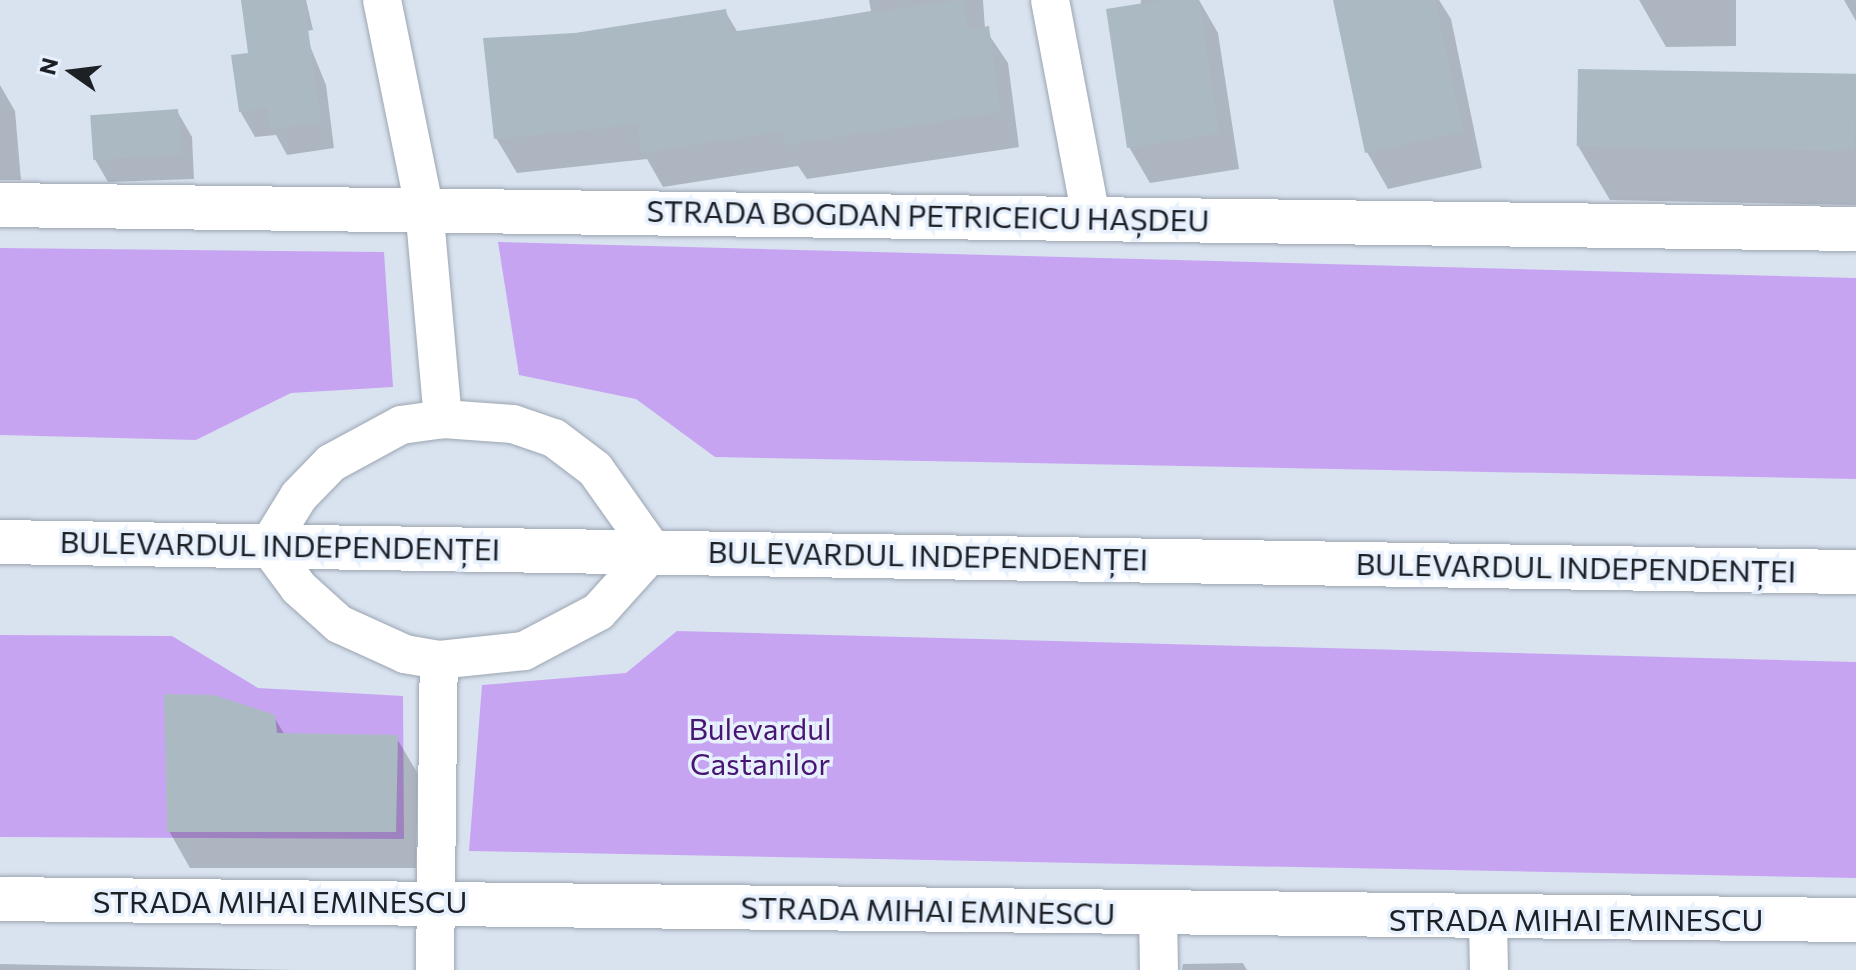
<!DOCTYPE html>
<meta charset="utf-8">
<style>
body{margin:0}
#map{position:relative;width:1856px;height:970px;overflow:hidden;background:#d9e3f0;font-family:Commissioner,sans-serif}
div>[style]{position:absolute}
.green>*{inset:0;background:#c7a4f2}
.shadow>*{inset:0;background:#0003}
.building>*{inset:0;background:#abbac2;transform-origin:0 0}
.roads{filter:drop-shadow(0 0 2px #9ca5b1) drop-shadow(0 0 2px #9ca5b1)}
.minor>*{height:38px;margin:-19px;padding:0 19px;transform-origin:19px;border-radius:19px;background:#fff}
.tertiary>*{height:44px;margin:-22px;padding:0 22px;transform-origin:22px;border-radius:22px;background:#fff}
.primary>*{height:44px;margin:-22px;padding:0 22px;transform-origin:22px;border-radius:22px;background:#fff}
span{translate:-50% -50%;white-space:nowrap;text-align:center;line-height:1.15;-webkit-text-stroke:7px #e7f0fd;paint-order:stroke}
.street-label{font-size:30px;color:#1d2025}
.park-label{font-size:30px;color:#481570}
.north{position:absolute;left:32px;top:32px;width:80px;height:80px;-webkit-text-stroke:6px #e7f0fd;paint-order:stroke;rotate:284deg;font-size:22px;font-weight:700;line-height:32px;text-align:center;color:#1d2025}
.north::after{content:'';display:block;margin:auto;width:28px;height:36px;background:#1d2025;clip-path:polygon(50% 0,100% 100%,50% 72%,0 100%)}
</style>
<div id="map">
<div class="green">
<div style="clip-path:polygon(498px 242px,1856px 278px,1856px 479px,715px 457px,636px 399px,519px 375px)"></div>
<div style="clip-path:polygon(0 248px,384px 252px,393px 387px,291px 393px,196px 440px,0 435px)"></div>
<div style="clip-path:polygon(677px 631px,1856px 662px,1856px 878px,469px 851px,482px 685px,626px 673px)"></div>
<div style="clip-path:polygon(0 635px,172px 636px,258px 688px,403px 696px,404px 839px,0 837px)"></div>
</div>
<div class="shadow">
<div style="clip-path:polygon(243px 0,306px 0,313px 30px,304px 31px,326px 85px,334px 148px,287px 155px,276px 135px,255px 137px,240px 111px,251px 54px)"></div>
<div style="clip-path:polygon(869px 0,983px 0,985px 29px,1008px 63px,1019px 147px,807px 179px,798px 166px,663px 187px,647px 159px,517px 173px,496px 138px,575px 35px,725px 11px,738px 33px,871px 11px)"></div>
<div style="clip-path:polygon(1141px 0,1199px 0,1218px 33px,1239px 169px,1150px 183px,1129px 147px)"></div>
<div style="clip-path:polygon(1351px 0,1439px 0,1451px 19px,1482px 168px,1388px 189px,1367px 152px)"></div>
<div style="clip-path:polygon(1639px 0,1736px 0,1736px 46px,1666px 47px)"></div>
<div style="clip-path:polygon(1844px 0,1856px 0,1856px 21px)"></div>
<div style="clip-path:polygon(1856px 76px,1856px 205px,1610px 200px,1578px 146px)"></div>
<div style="clip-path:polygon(0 85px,15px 111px,21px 180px,0 180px)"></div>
<div style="clip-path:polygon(177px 111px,192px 137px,194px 179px,108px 182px,93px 156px)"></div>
<div style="clip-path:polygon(274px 717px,285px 735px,396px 737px,418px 774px,416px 868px,190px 868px,169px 831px)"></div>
<div style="clip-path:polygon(1243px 963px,1247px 970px,1182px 970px,1183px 964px)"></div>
<div style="clip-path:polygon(0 964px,296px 970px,0 970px)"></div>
</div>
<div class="building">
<div style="clip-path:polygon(241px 0,304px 0,321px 122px,270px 129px,267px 108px,239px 112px,231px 55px,248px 53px)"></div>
<div style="clip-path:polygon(962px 0,969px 29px,989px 26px,1000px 112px,784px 145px,782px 131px,641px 153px,637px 124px,494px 139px,483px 38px,575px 33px,726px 9px,730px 32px)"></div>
<div style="clip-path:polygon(1163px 0,1199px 0,1219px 133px,1127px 148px,1106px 9px)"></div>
<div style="clip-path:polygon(1333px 0,1435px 0,1463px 131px,1365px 153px)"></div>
<div style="left:1578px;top:69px;width:278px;height:77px;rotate:1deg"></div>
<div style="left:178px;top:109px;width:45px;height:88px;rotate:86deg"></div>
<div style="clip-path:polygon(164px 694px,214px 695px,275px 715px,277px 733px,398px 735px,396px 832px,167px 832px)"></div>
</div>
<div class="roads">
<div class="minor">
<div style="left:382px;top:0;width:211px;rotate:78.5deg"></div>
<div style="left:424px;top:207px;width:213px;rotate:84.9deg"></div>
<div style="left:1050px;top:0;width:222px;rotate:79.3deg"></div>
<div style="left:443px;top:419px;width:70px;rotate:4.1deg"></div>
<div style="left:513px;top:424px;width:43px;rotate:18.9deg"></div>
<div style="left:554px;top:438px;width:51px;rotate:37.1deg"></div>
<div style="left:595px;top:469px;width:100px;rotate:54.7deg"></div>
<div style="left:653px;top:551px;width:82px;rotate:132deg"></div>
<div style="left:598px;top:612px;width:84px;rotate:152.2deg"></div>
<div style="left:524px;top:651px;width:85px;rotate:174deg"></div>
<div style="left:439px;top:660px;width:35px;rotate:-170deg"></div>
<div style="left:405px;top:654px;width:72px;rotate:-155.6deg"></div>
<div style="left:339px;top:624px;width:54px;rotate:-138deg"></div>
<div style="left:299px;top:588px;width:52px;rotate:-126.4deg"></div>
<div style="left:268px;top:546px;width:59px;rotate:-58.2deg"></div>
<div style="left:299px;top:496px;width:46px;rotate:-45.9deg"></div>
<div style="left:331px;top:463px;width:80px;rotate:-28.5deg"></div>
<div style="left:401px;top:425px;width:42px;rotate:-8.1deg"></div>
<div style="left:1158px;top:914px;width:56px;rotate:89deg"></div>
<div style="left:1488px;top:920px;width:50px;rotate:88.9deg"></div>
<div style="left:435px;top:970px;width:310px;rotate:-89.3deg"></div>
</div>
<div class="tertiary">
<div style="left:0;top:205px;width:1856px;rotate:0.74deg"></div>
<div style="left:0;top:899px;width:1856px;rotate:0.65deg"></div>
</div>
<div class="primary">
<div style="left:0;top:542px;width:1856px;rotate:0.93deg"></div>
</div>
</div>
<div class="street-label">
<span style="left:928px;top:215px;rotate:1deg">STRADA BOGDAN PETRICEICU HAȘDEU</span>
<span style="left:280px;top:545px;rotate:1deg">BULEVARDUL INDEPENDENȚEI</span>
<span style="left:928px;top:555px;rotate:1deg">BULEVARDUL INDEPENDENȚEI</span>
<span style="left:1576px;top:567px;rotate:1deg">BULEVARDUL INDEPENDENȚEI</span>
<span style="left:280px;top:901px">STRADA MIHAI EMINESCU</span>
<span style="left:928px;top:910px;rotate:1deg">STRADA MIHAI EMINESCU</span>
<span style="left:1576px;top:919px">STRADA MIHAI EMINESCU</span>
</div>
<div class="park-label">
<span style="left:760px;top:745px">Bulevardul<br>Castanilor</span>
</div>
<div class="north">N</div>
</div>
